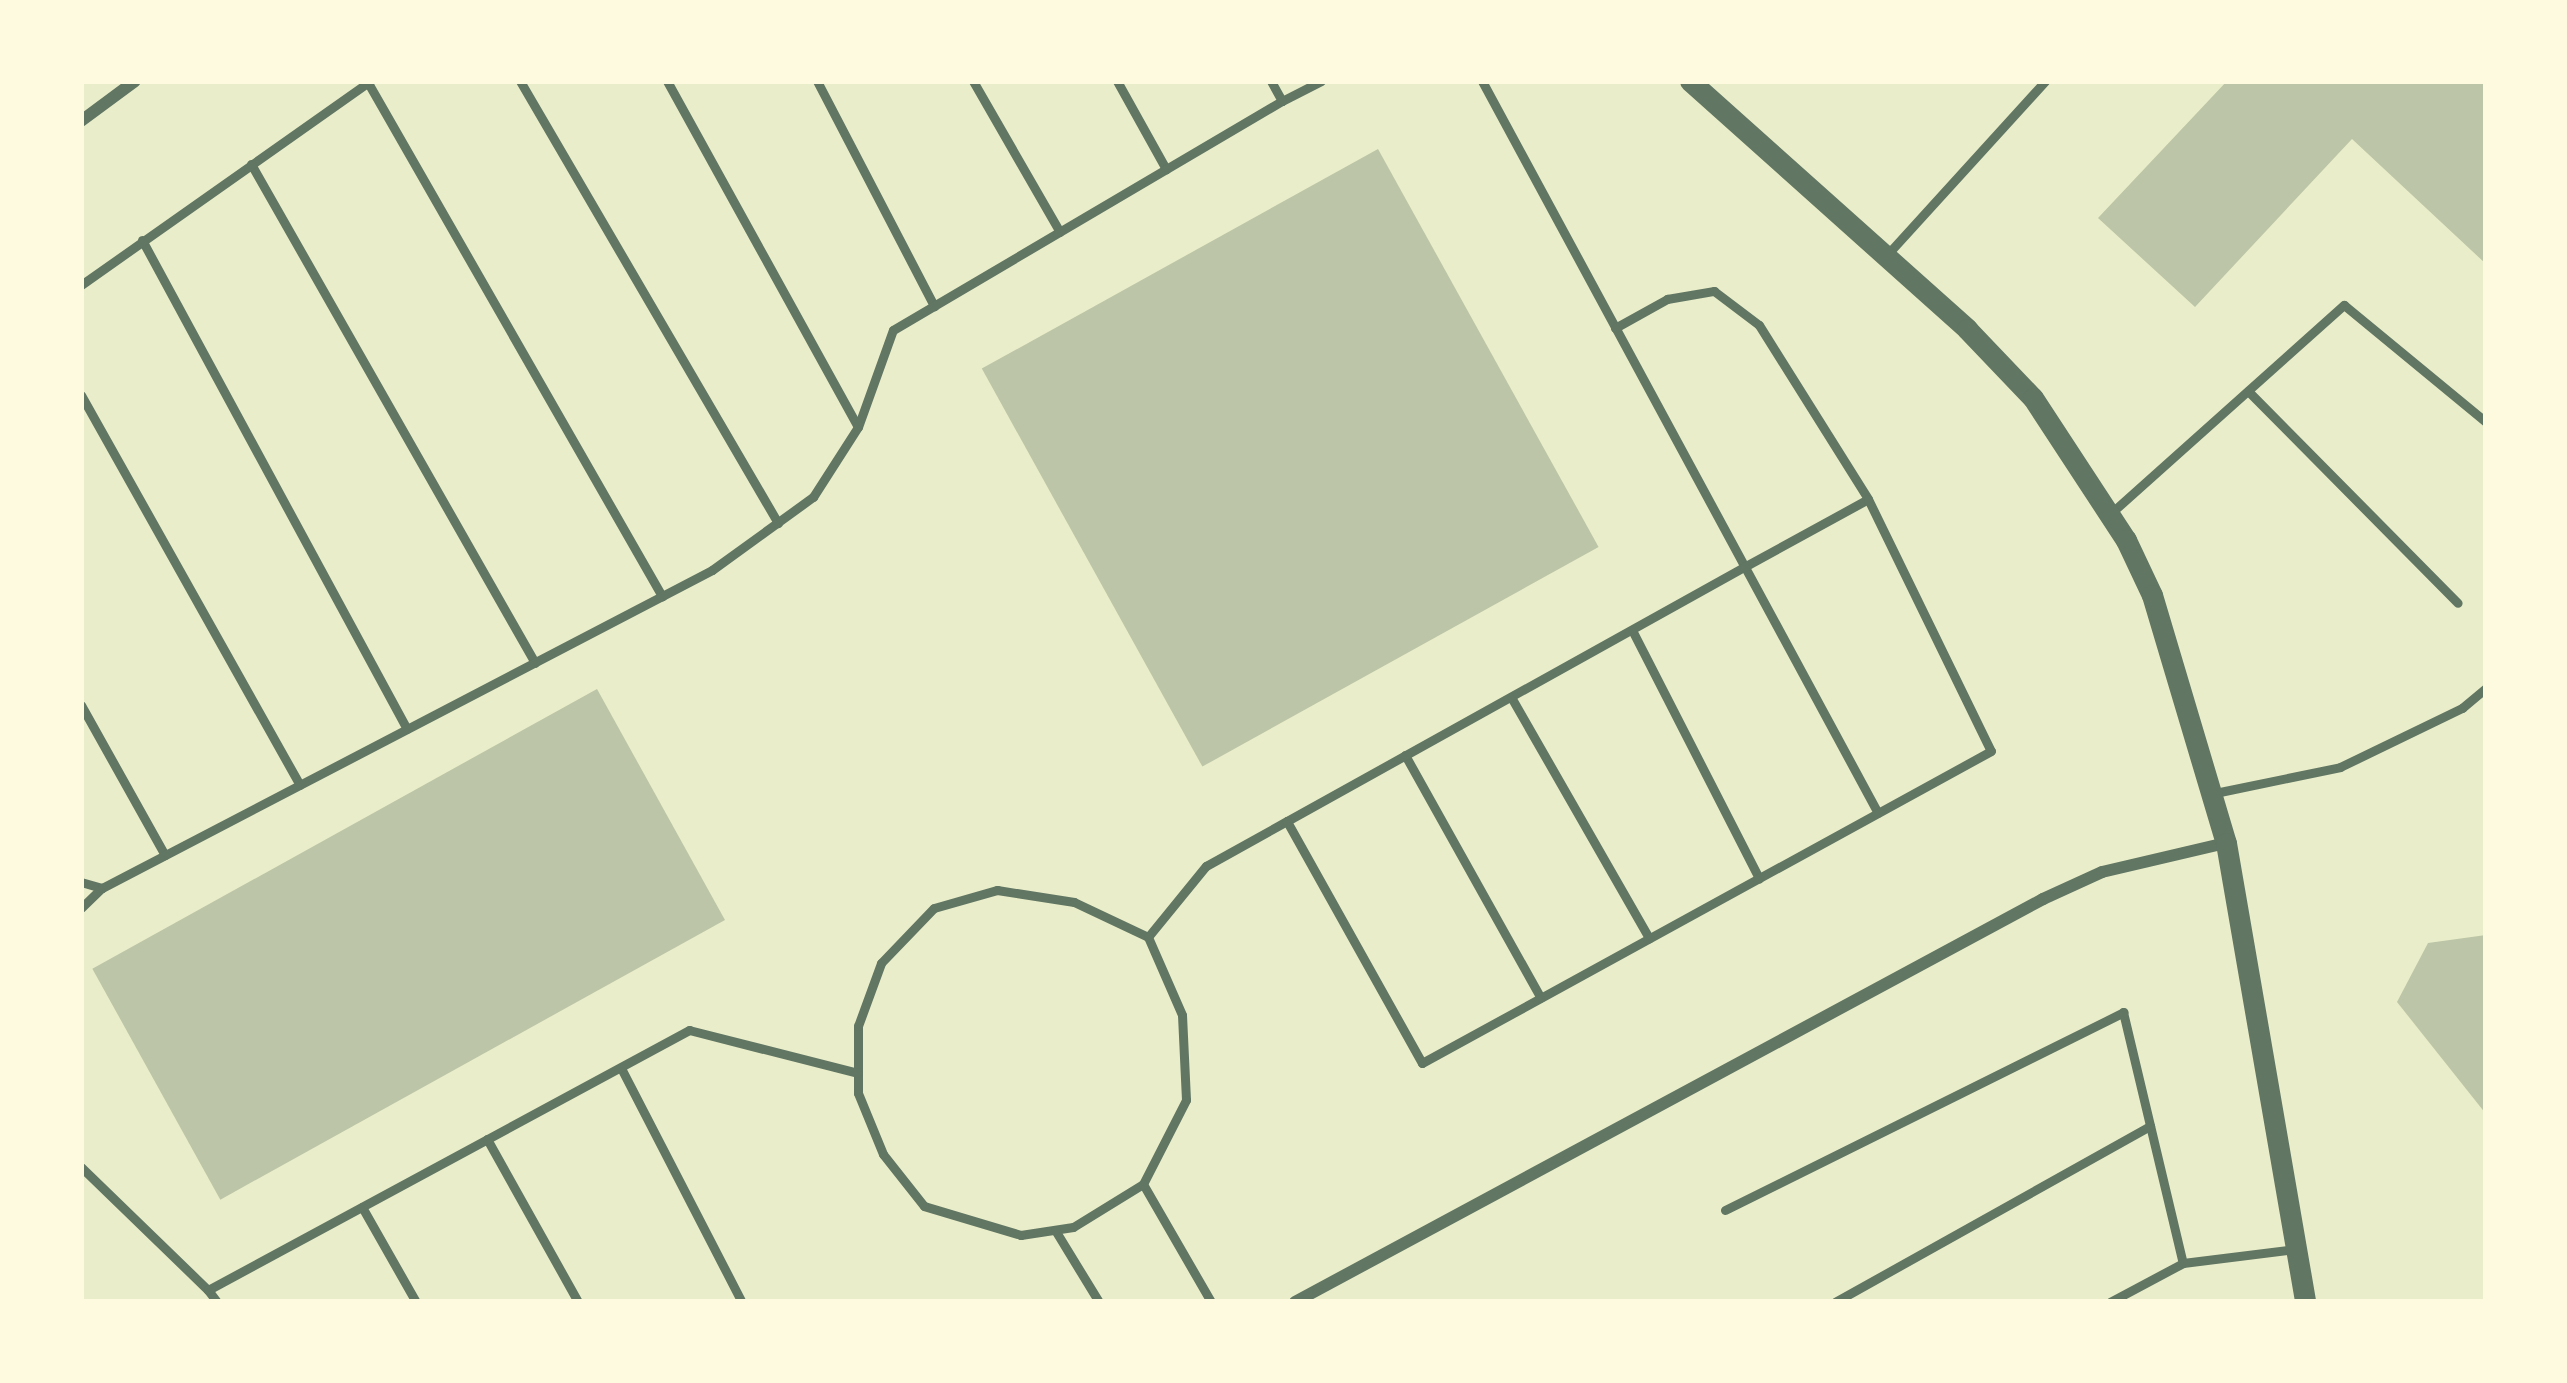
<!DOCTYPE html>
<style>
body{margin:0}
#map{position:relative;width:2567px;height:1383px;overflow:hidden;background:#e9edc9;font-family:Bitter,serif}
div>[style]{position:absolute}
.building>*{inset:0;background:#bcc5a7;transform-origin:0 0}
.service>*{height:9px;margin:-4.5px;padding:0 4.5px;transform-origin:4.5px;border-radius:4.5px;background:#617663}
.minor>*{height:12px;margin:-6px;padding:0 6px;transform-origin:6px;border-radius:6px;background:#617663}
.tertiary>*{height:21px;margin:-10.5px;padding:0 10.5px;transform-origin:10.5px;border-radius:10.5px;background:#617663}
span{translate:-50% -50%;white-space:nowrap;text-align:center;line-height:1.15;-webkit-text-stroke:9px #fefae0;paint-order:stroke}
.frame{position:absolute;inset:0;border:84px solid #fefae0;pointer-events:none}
</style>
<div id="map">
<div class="building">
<div style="clip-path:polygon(2227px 81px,2486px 81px,2486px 264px,2352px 139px,2195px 307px,2098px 218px)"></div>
<div style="left:1378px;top:149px;width:455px;height:453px;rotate:61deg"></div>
<div style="left:597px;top:689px;width:264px;height:577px;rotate:61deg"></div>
<div style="clip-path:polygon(2486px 935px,2486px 1114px,2397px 1002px,2428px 943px)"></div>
</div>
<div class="service">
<div style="left:367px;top:81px;width:594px;rotate:60.2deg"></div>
<div style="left:520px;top:81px;width:512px;rotate:59.73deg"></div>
<div style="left:667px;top:81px;width:395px;rotate:61.1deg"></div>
<div style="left:817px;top:81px;width:254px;rotate:62.5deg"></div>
<div style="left:973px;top:81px;width:174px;rotate:60.1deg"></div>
<div style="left:1117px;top:81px;width:101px;rotate:60.9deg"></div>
<div style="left:1482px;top:81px;width:832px;rotate:61.59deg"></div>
<div style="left:1282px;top:101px;width:44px;rotate:-27.1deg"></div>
<div style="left:251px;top:164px;width:574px;rotate:60.35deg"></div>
<div style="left:142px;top:240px;width:556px;rotate:61.55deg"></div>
<div style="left:1885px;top:257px;width:238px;rotate:-47.7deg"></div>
<div style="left:81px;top:285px;width:354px;rotate:-35.2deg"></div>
<div style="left:1615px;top:328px;width:60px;rotate:-29.1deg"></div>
<div style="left:1667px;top:299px;width:48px;rotate:-9.7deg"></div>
<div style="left:1714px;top:291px;width:56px;rotate:37.1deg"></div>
<div style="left:1759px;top:325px;width:205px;rotate:57.9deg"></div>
<div style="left:2248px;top:391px;width:298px;rotate:45.3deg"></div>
<div style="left:81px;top:395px;width:447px;rotate:60.7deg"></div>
<div style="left:2110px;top:514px;width:314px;rotate:-41.8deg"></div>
<div style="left:2344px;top:305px;width:184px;rotate:39.5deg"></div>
<div style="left:1632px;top:630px;width:279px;rotate:62.9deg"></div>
<div style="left:1511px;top:697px;width:278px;rotate:60.2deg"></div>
<div style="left:81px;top:705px;width:172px;rotate:60.8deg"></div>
<div style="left:1405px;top:755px;width:278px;rotate:60.8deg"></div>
<div style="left:2215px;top:793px;width:128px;rotate:-11.7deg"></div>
<div style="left:2340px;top:767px;width:136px;rotate:-25.8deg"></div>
<div style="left:2462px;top:708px;width:31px;rotate:-40deg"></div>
<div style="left:81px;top:882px;width:22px;rotate:16deg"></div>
<div style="left:997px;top:890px;width:78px;rotate:8.9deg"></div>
<div style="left:1074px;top:902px;width:82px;rotate:25.3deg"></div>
<div style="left:1148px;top:937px;width:85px;rotate:66.4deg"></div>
<div style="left:1182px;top:1015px;width:85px;rotate:87.3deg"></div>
<div style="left:1186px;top:1100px;width:94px;rotate:117.1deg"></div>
<div style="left:1143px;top:1184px;width:82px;rotate:148.4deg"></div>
<div style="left:1073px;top:1227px;width:53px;rotate:171.3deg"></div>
<div style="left:1021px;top:1235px;width:101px;rotate:-163.4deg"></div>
<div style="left:924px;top:1206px;width:66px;rotate:-128.3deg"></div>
<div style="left:883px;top:1154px;width:66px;rotate:-112.3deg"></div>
<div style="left:858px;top:1093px;width:67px;rotate:-90deg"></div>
<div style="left:858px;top:1026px;width:67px;rotate:-69.9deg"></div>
<div style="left:881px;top:963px;width:76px;rotate:-46.1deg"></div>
<div style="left:934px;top:908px;width:66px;rotate:-15.9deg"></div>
<div style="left:81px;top:908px;width:29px;rotate:-44deg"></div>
<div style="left:102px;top:888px;width:688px;rotate:-27.53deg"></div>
<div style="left:712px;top:570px;width:125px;rotate:-35.9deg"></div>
<div style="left:813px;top:497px;width:83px;rotate:-57.3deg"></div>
<div style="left:858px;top:427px;width:103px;rotate:-70.2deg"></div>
<div style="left:893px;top:330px;width:451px;rotate:-30.5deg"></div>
<div style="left:1282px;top:101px;width:23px;rotate:-119deg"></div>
<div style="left:1148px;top:937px;width:92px;rotate:-50.8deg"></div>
<div style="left:1206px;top:866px;width:93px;rotate:-29.1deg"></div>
<div style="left:1287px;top:821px;width:523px;rotate:-29.07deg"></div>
<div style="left:1744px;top:567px;width:141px;rotate:-28.7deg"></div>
<div style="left:1868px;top:499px;width:280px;rotate:64deg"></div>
<div style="left:1991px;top:751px;width:649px;rotate:151.26deg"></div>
<div style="left:1422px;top:1063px;width:277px;rotate:-119.2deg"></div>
<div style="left:621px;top:1068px;width:263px;rotate:62.7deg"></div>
<div style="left:487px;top:1139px;width:187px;rotate:60.8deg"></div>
<div style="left:81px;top:1167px;width:177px;rotate:44.1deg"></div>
<div style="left:1143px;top:1184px;width:136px;rotate:60deg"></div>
<div style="left:362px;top:1207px;width:109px;rotate:60.4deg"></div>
<div style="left:1725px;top:1210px;width:445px;rotate:-26.4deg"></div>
<div style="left:2123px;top:1012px;width:258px;rotate:76.6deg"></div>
<div style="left:1055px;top:1230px;width:84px;rotate:58.6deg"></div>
<div style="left:217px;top:1302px;width:15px;rotate:-127deg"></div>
<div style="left:208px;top:1290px;width:547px;rotate:-28.39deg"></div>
<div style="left:689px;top:1030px;width:174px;rotate:14.3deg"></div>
<div style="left:1835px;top:1302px;width:361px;rotate:-29.2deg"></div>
<div style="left:2110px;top:1302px;width:83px;rotate:-28.1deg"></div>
<div style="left:2183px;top:1263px;width:114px;rotate:-7.1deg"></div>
</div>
<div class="minor">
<div style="left:81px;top:121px;width:67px;rotate:-36.5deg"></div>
<div style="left:1295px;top:1302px;width:850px;rotate:-28.31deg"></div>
<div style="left:2043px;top:899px;width:65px;rotate:-24.6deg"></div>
<div style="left:2102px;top:872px;width:127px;rotate:-13.2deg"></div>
</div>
<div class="tertiary">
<div style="left:1690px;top:81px;width:372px;rotate:41.8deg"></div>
<div style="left:1967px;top:329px;width:95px;rotate:46.3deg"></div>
<div style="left:2033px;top:398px;width:170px;rotate:56.8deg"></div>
<div style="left:2126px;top:540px;width:61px;rotate:64.7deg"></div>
<div style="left:2152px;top:595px;width:259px;rotate:73.4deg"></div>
<div style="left:2226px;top:843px;width:466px;rotate:80.2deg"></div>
</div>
<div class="frame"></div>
</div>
